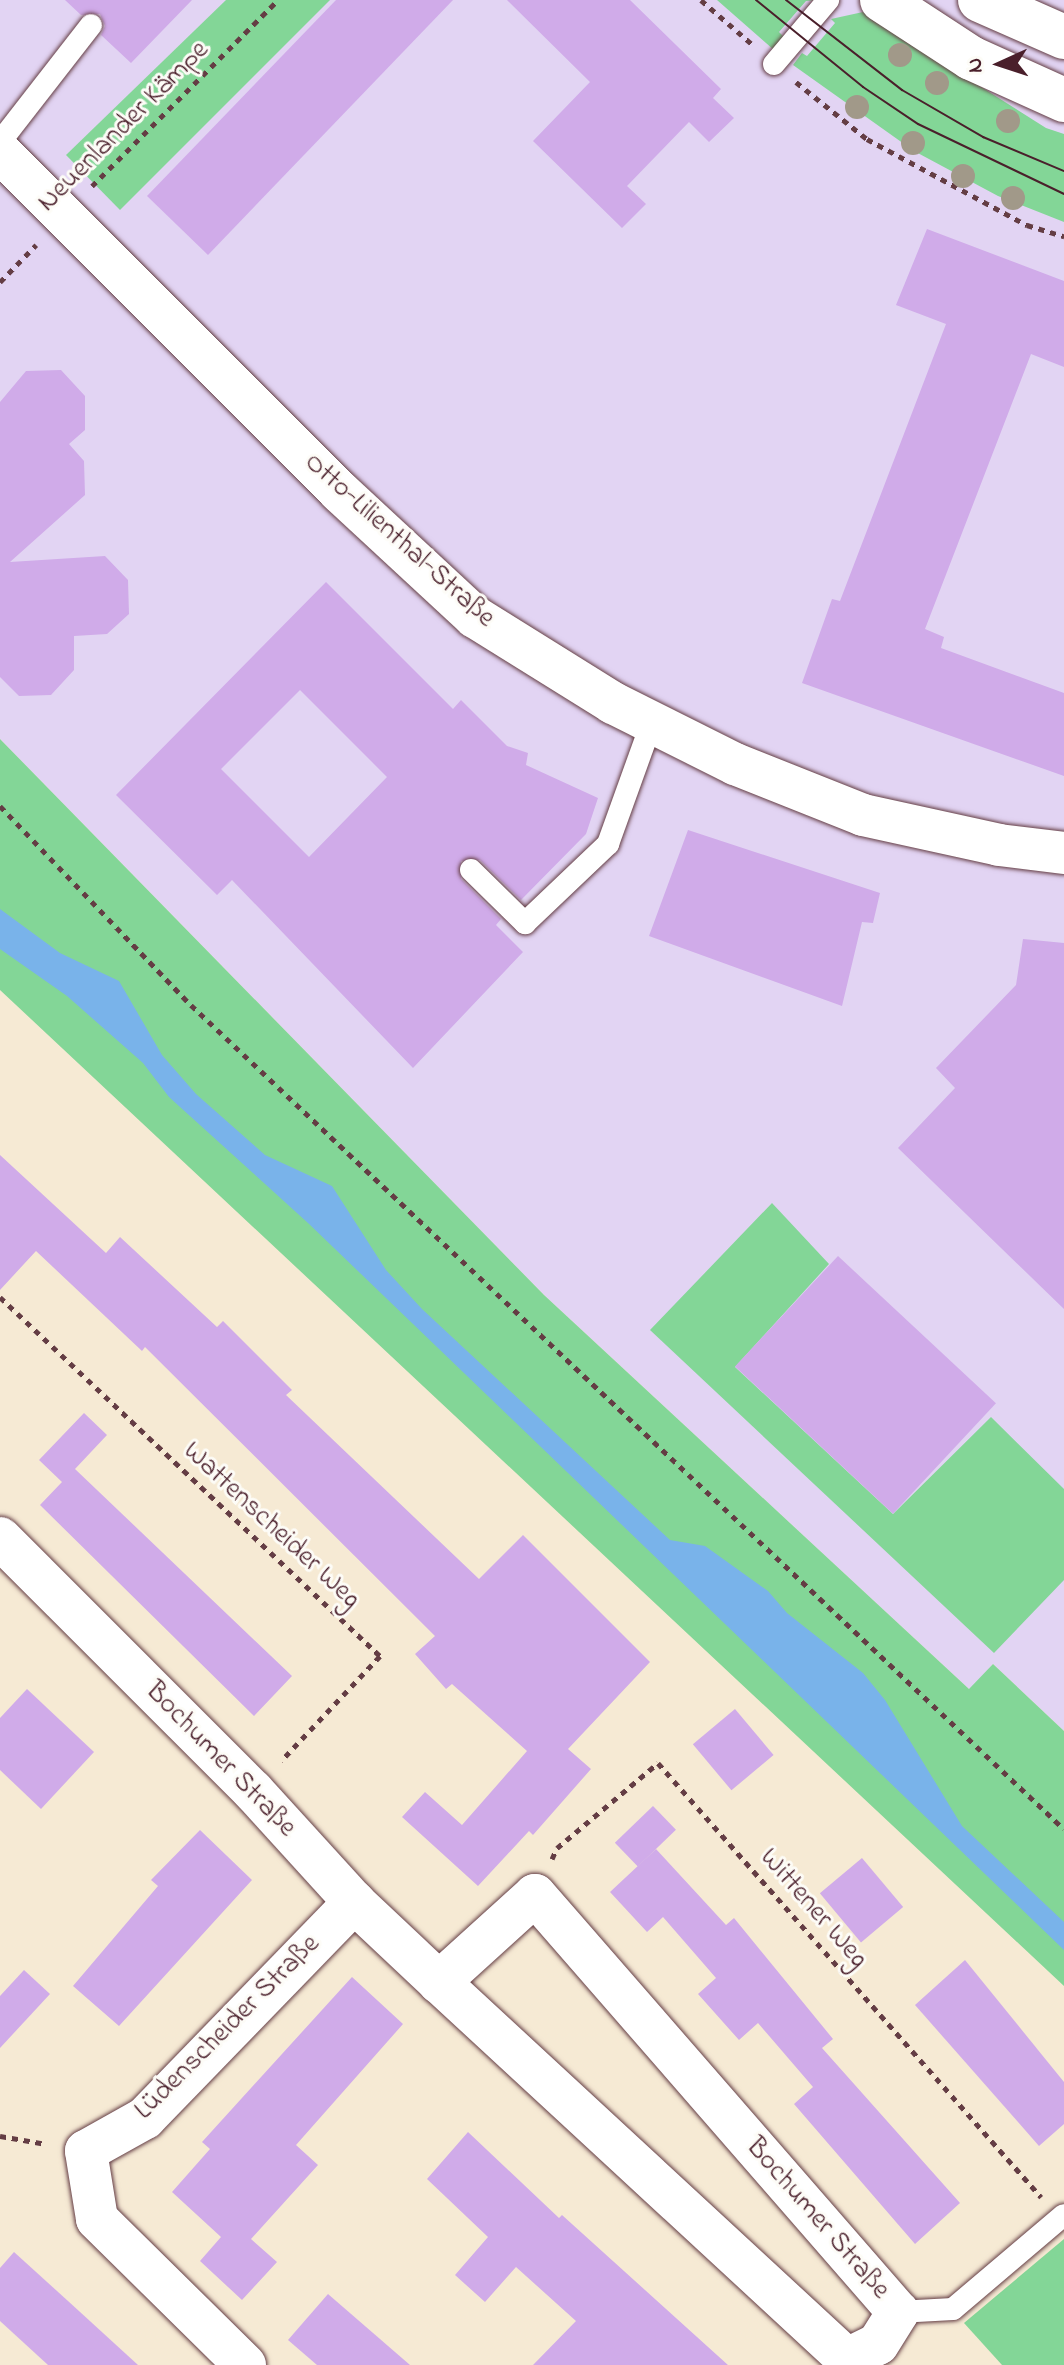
<!DOCTYPE html>
<meta charset="utf-8">
<style>
body{margin:0}
#map{position:relative;width:1064px;height:2365px;overflow:hidden;background:#f6ead4;font-family:"Indie Flower",sans-serif}
div>[style]{position:absolute}
.built>*{inset:0;background:#e2d4f3}
.green>*{inset:0;background:#83d697}
.water>*{inset:0;background:#79b3ea}
.building>*{inset:0;background:#d0abe9;transform-origin:0 0}
.path>*{height:5px;margin-top:-2.5px;transform-origin:0;background:repeating-linear-gradient(90deg,#643d44 0 6px,transparent 0 12px)}
.roads{filter:drop-shadow(0 0 2px #643d44) drop-shadow(0 0 2px #643d44)}
.service>*{height:22px;margin:-11px;padding:0 11px;transform-origin:11px;border-radius:11px;background:#fff}
.minor>*{height:42px;margin:-21px;padding:0 21px;transform-origin:21px;border-radius:21px;background:#fff}
.secondary>*{height:44px;margin:-22px;padding:0 22px;transform-origin:22px;border-radius:22px;background:#fff}
.tram>*{height:2px;margin:-1px;padding:0 1px;transform-origin:1px;border-radius:1px;background:#4a1f2b}
.trees>*{width:24px;height:24px;margin:-12px;border-radius:50%;background:#a19989}
span{translate:-50% -50%;white-space:nowrap;text-align:center;line-height:1.15;-webkit-text-stroke:6px #fdfcf7;paint-order:stroke}
.street-label{font-size:28px;color:#4a1f2b}
.north{position:absolute;left:960px;top:24px;width:80px;height:80px;-webkit-text-stroke:6px #fdfcf7;paint-order:stroke;rotate:267deg;font-size:22px;font-weight:700;line-height:32px;text-align:center;color:#4a1f2b}
.north::after{content:'';display:block;margin:auto;width:28px;height:36px;background:#4a1f2b;clip-path:polygon(50% 0,100% 100%,50% 72%,0 100%)}
</style>
<div id="map">
<div class="built">
<div style="clip-path:polygon(0 0,1064px 0,1064px 1731px,993px 1664px,970px 1690px,544px 1295px,0 739px)"></div>
</div>
<div class="green">
<div style="clip-path:polygon(226px 0,330px 0,120px 210px,66px 155px)"></div>
<div style="clip-path:polygon(717px 0,816px 0,806px 1px,779px 32px,784px 37px,774px 50px)"></div>
<div style="clip-path:polygon(863px 12px,1046px 128px,1064px 134px,1064px 222px,998px 196px,914px 151px,793px 65px,802px 53px,807px 56px,835px 23px,831px 19px)"></div>
<div style="clip-path:polygon(0 739px,544px 1295px,969px 1689px,993px 1664px,1064px 1731px,1064px 1986px,0 990px)"></div>
<div style="clip-path:polygon(772px 1203px,829px 1264px,735px 1367px,893px 1514px,991px 1417px,1064px 1489px,1064px 1580px,994px 1653px,650px 1330px)"></div>
<div style="clip-path:polygon(1064px 2239px,1064px 2365px,1002px 2365px,964px 2323px)"></div>
</div>
<div class="water">
<div style="clip-path:polygon(0 909px,60px 953px,119px 981px,162px 1055px,196px 1094px,265px 1155px,332px 1186px,386px 1270px,422px 1309px,670px 1540px,705px 1546px,768px 1591px,787px 1613px,863px 1673px,885px 1700px,962px 1826px,1064px 1922px,1064px 1950px,308px 1223px,169px 1097px,143px 1063px,67px 996px,0 949px)"></div>
</div>
<div class="building">
<div style="clip-path:polygon(65px 0,192px 0,131px 63px,101px 35px,105px 26px,100px 14px,81px 15px)"></div>
<div style="clip-path:polygon(336px 0,453px 0,208px 255px,147px 196px)"></div>
<div style="clip-path:polygon(507px 0,630px 0,721px 89px,713px 98px,734px 118px,709px 142px,689px 122px,627px 186px,646px 204px,622px 228px,533px 141px,590px 82px)"></div>
<div style="clip-path:polygon(927px 229px,1064px 281px,1064px 367px,1031px 354px,925px 629px,944px 637px,941px 648px,1064px 693px,1064px 776px,802px 683px,832px 599px,840px 601px,946px 324px,896px 305px)"></div>
<div style="clip-path:polygon(61px 370px,85px 396px,85px 430px,69px 444px,84px 461px,85px 495px,10px 562px,105px 556px,128px 580px,129px 614px,107px 634px,74px 636px,74px 670px,51px 695px,19px 696px,0 677px,0 402px,26px 371px)"></div>
<div style="clip-path:polygon(evenodd,326px 582px,453px 709px,461px 700px,507px 746px,528px 753px,526px 765px,598px 798px,586px 834px,521px 900px,480px 860px,461px 861px,461px 879px,501px 919px,496px 925px,523px 952px,413px 1068px,232px 880px,217px 895px,116px 795px,326px 582px,300px 690px,387px 777px,309px 857px,221px 769px,300px 690px)"></div>
<div style="clip-path:polygon(688px 830px,880px 893px,873px 923px,862px 922px,842px 1006px,649px 936px)"></div>
<div style="clip-path:polygon(1023px 939px,1064px 943px,1064px 1309px,898px 1148px,955px 1088px,936px 1068px,1016px 985px)"></div>
<div style="clip-path:polygon(0 1155px,106px 1253px,120px 1237px,217px 1327px,223px 1321px,292px 1390px,286px 1395px,479px 1579px,523px 1535px,650px 1662px,568px 1749px,591px 1769px,533px 1835px,529px 1831px,478px 1886px,402px 1817px,425px 1792px,462px 1825px,527px 1751px,452px 1684px,446px 1689px,415px 1654px,435px 1636px,145px 1347px,142px 1351px,36px 1251px,0 1290px)"></div>
<div style="left:838px;top:1256px;width:216px;height:151px;rotate:43deg"></div>
<div style="clip-path:polygon(84px 1413px,107px 1435px,75px 1469px,292px 1676px,254px 1716px,40px 1505px,62px 1482px,39px 1460px)"></div>
<div style="clip-path:polygon(27px 1689px,94px 1752px,41px 1809px,0 1770px,0 1718px)"></div>
<div style="left:735px;top:1709px;width:60px;height:55px;rotate:50deg"></div>
<div style="left:653px;top:1806px;width:33px;height:53px;rotate:46deg"></div>
<div style="clip-path:polygon(200px 1830px,252px 1880px,119px 2026px,73px 1986px,158px 1886px,151px 1880px)"></div>
<div style="clip-path:polygon(656px 1849px,726px 1925px,734px 1918px,833px 2039px,822px 2048px,960px 2203px,915px 2244px,794px 2104px,813px 2087px,758px 2023px,739px 2040px,698px 1994px,716px 1978px,663px 1917px,647px 1932px,610px 1892px)"></div>
<div style="left:862px;top:1858px;width:64px;height:55px;rotate:50deg"></div>
<div style="clip-path:polygon(965px 1960px,1064px 2082px,1064px 2124px,1039px 2146px,915px 2005px)"></div>
<div style="clip-path:polygon(24px 1970px,50px 1994px,0 2048px,0 1996px)"></div>
<div style="clip-path:polygon(352px 1977px,403px 2024px,296px 2145px,318px 2165px,251px 2239px,277px 2262px,242px 2300px,200px 2261px,221px 2237px,172px 2192px,210px 2149px,202px 2142px)"></div>
<div style="clip-path:polygon(468px 2132px,559px 2218px,562px 2215px,728px 2365px,533px 2365px,576px 2321px,516px 2267px,485px 2302px,455px 2275px,488px 2237px,427px 2179px)"></div>
<div style="clip-path:polygon(14px 2252px,68px 2301px,138px 2365px,48px 2365px,0 2321px,0 2268px)"></div>
<div style="clip-path:polygon(328px 2294px,410px 2365px,317px 2365px,288px 2340px)"></div>
</div>
<div class="path">
<div style="left:701px;top:0;width:67px;rotate:40.8deg"></div>
<div style="left:796px;top:82px;width:91px;rotate:38.8deg"></div>
<div style="left:867px;top:139px;width:182px;rotate:28.3deg"></div>
<div style="left:1027px;top:225px;width:39px;rotate:17deg"></div>
<div style="left:92px;top:186px;width:263px;rotate:-45deg"></div>
<div style="left:0;top:282px;width:52px;rotate:-45.8deg"></div>
<div style="left:0;top:806px;width:276px;rotate:46.2deg"></div>
<div style="left:191px;top:1005px;width:1200px;rotate:43.35deg"></div>
<div style="left:0;top:1297px;width:523px;rotate:43.37deg"></div>
<div style="left:380px;top:1656px;width:144px;rotate:133.3deg"></div>
<div style="left:552px;top:1859px;width:12px;rotate:-66deg"></div>
<div style="left:557px;top:1848px;width:132px;rotate:-40.1deg"></div>
<div style="left:658px;top:1763px;width:579px;rotate:48.57deg"></div>
<div style="left:0;top:2136px;width:47px;rotate:9.9deg"></div>
</div>
<div class="roads">
<div class="service">
<div style="left:774px;top:64px;width:84px;rotate:-49.8deg"></div>
<div style="left:0;top:142px;width:148px;rotate:-52.1deg"></div>
<div style="left:471px;top:870px;width:76px;rotate:44.5deg"></div>
<div style="left:525px;top:923px;width:115px;rotate:-43.6deg"></div>
<div style="left:608px;top:844px;width:130px;rotate:-70.2deg"></div>
<div style="left:898px;top:2312px;width:55px;rotate:-3.1deg"></div>
<div style="left:953px;top:2309px;width:145px;rotate:-40.3deg"></div>
</div>
<div class="minor">
<div style="left:0;top:152px;width:481px;rotate:45deg"></div>
<div style="left:340px;top:492px;width:184px;rotate:42.8deg"></div>
<div style="left:475px;top:617px;width:163px;rotate:31.9deg"></div>
<div style="left:613px;top:703px;width:136px;rotate:26.6deg"></div>
<div style="left:735px;top:764px;width:138px;rotate:21.7deg"></div>
<div style="left:863px;top:815px;width:139px;rotate:12.4deg"></div>
<div style="left:999px;top:845px;width:65px;rotate:7deg"></div>
<div style="left:0;top:1538px;width:358px;rotate:45deg"></div>
<div style="left:253px;top:1791px;width:150px;rotate:47.7deg"></div>
<div style="left:354px;top:1902px;width:117px;rotate:43.3deg"></div>
<div style="left:439px;top:1982px;width:556px;rotate:42.74deg"></div>
<div style="left:847px;top:2359px;width:34px;rotate:-26deg"></div>
<div style="left:878px;top:2344px;width:38px;rotate:-58deg"></div>
<div style="left:898px;top:2312px;width:553px;rotate:-131.04deg"></div>
<div style="left:535px;top:1895px;width:130px;rotate:137.8deg"></div>
<div style="left:245px;top:2365px;width:208px;rotate:-135.4deg"></div>
<div style="left:97px;top:2219px;width:69px;rotate:-99.2deg"></div>
<div style="left:86px;top:2151px;width:68px;rotate:-29.2deg"></div>
<div style="left:145px;top:2118px;width:301px;rotate:-45.9deg"></div>
</div>
<div class="secondary">
<div style="left:882px;top:0;width:106px;rotate:33.1deg"></div>
<div style="left:971px;top:58px;width:102px;rotate:24.3deg"></div>
<div style="left:980px;top:0;width:92px;rotate:23.8deg"></div>
</div>
</div>
<div class="tram">
<div style="left:756px;top:0;width:138px;rotate:39.1deg"></div>
<div style="left:863px;top:87px;width:66px;rotate:33.9deg"></div>
<div style="left:918px;top:124px;width:162px;rotate:25.6deg"></div>
<div style="left:786px;top:0;width:147px;rotate:37.8deg"></div>
<div style="left:902px;top:90px;width:94px;rotate:30.1deg"></div>
<div style="left:983px;top:137px;width:88px;rotate:22.8deg"></div>
</div>
<div class="trees">
<div style="left:900px;top:55px"></div>
<div style="left:937px;top:83px"></div>
<div style="left:857px;top:107px"></div>
<div style="left:1008px;top:121px"></div>
<div style="left:913px;top:143px"></div>
<div style="left:963px;top:176px"></div>
<div style="left:1013px;top:198px"></div>
</div>
<div class="street-label">
<span style="left:124px;top:127px;rotate:-45deg">Neuenlander Kämpe</span>
<span style="left:399px;top:541px;rotate:42deg">Otto-Lilienthal-Straße</span>
<span style="left:271px;top:1526px;rotate:43deg">Wattenscheider Weg</span>
<span style="left:220px;top:1760px;rotate:46deg">Bochumer Straße</span>
<span style="left:813px;top:1909px;rotate:49deg">Wittener Weg</span>
<span style="left:228px;top:2028px;rotate:-45deg">Lüdenscheider Straße</span>
<span style="left:817px;top:2219px;rotate:49deg">Bochumer Straße</span>
</div>
<div class="north">N</div>
</div>
